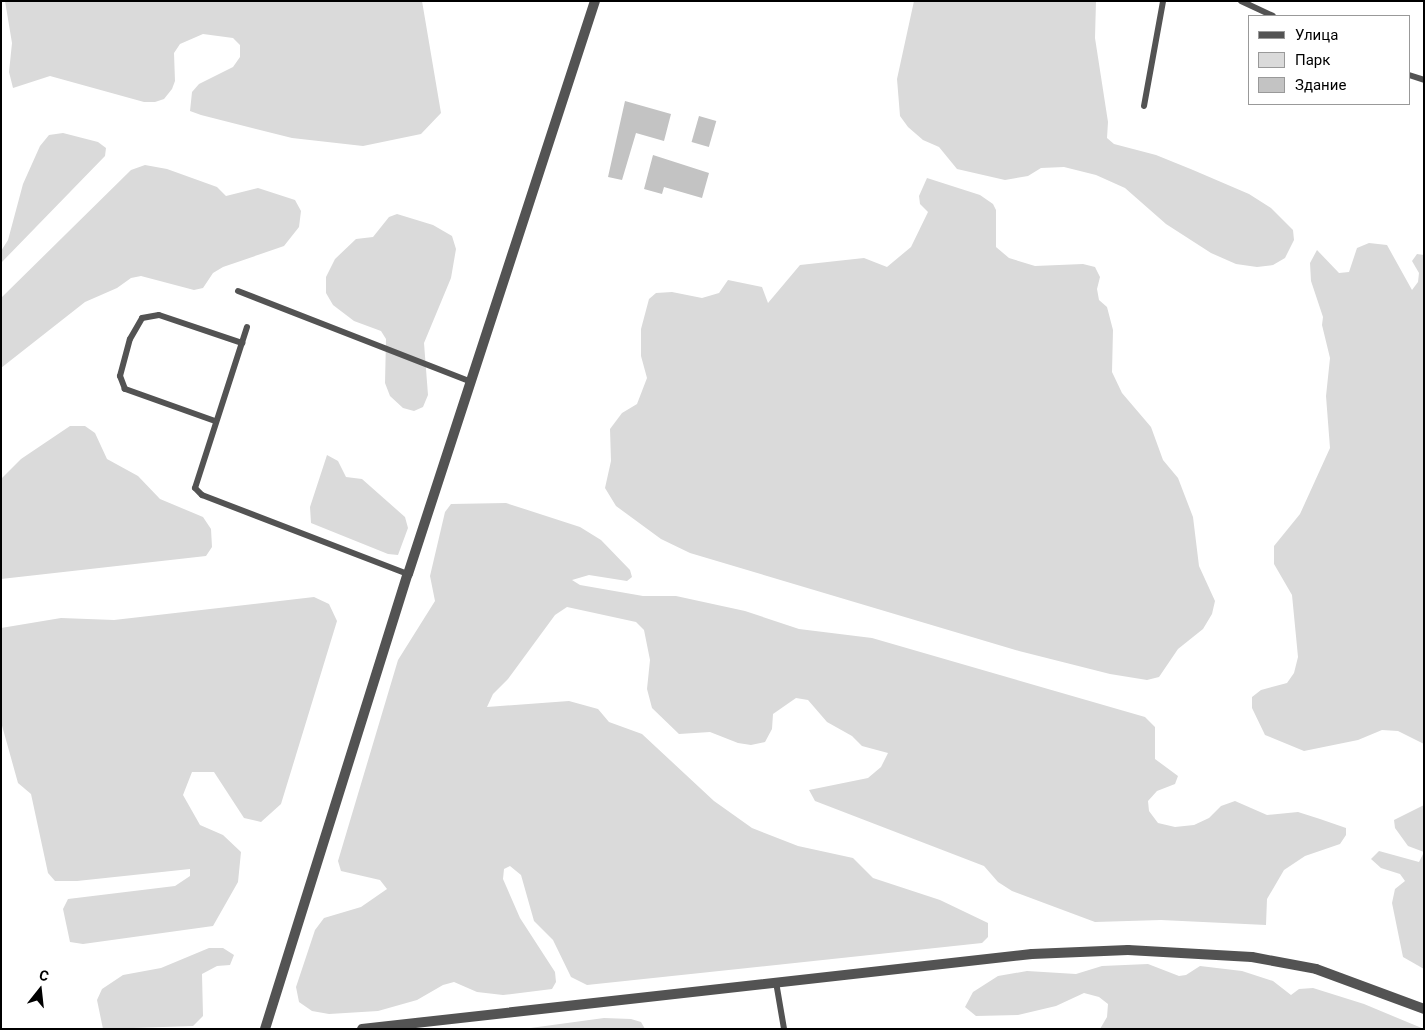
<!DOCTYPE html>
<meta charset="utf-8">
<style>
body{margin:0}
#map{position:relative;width:1425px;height:1030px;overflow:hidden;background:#fff;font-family:Roboto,sans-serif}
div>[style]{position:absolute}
.green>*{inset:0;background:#dadada}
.building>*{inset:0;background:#c3c3c3;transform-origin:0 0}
.service>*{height:6px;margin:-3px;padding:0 3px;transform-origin:3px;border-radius:3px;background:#535353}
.minor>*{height:10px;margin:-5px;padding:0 5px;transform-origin:5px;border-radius:5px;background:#535353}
span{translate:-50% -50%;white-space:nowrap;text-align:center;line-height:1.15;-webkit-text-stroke:4px #fff;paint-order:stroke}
.frame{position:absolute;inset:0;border:2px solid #000;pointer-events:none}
.legend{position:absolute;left:1248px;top:15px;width:162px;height:90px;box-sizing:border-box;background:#fff;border:1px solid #999;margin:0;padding:6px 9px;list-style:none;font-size:15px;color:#000}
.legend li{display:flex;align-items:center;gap:10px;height:25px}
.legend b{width:25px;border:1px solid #999}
.north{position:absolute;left:15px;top:965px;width:50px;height:50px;-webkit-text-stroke:4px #fff;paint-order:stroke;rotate:16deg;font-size:14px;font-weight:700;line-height:20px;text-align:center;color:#000}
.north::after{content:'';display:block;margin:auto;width:18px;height:22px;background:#000;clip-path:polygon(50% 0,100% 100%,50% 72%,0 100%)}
</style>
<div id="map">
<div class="green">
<div style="clip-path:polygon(5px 1px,422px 1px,441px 113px,421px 134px,363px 146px,292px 138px,201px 115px,190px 111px,192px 92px,199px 84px,233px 67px,240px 57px,240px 45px,233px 38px,203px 34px,180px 44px,174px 53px,175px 81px,172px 89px,164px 99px,155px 102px,144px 102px,50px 76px,13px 88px,9px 72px,12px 43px)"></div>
<div style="clip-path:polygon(914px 1px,1096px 1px,1095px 38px,1108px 122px,1107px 138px,1114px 144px,1156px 155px,1193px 170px,1249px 194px,1271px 208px,1293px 230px,1294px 240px,1285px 258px,1273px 265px,1257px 267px,1236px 264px,1211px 253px,1166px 224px,1125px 188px,1096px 175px,1064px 167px,1041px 168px,1028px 176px,1005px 180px,957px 169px,939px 147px,923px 140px,908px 127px,900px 116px,897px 79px)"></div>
<div style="clip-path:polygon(63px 133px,98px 142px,106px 148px,105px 156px,1px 263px,1px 251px,8px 240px,23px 184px,40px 146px,49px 135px)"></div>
<div style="clip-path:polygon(145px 165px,167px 169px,217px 187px,226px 196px,258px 188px,295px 200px,301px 211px,299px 227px,284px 246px,223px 267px,213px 273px,203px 288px,194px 290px,141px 276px,131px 278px,117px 288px,85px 302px,1px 368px,1px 298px,131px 170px)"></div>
<div style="clip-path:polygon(927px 178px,980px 195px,993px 204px,996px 210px,996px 247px,1009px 258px,1035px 266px,1083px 264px,1095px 267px,1100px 277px,1097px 289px,1099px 300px,1107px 307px,1113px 330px,1112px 372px,1122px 393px,1151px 427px,1163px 460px,1178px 478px,1193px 517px,1199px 566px,1215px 601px,1212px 614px,1203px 629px,1178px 649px,1159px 677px,1147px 680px,1110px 674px,1019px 651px,690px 553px,661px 539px,616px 506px,605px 488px,611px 461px,610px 429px,622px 413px,637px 404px,647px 378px,641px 356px,641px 329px,649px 299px,656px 293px,672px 292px,702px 298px,719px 293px,728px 280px,762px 287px,768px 303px,800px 265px,864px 258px,887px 267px,911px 247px,928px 212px,920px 204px,919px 196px)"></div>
<div style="clip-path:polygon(397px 214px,433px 225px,452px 236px,456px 249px,451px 278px,424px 343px,428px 395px,423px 407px,414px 411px,403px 408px,390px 396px,385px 383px,386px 339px,381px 331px,354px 321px,333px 305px,326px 293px,326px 277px,335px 259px,356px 239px,373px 237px,389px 217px)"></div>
<div style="clip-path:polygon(1369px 243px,1387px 245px,1412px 290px,1418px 282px,1419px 273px,1412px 261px,1417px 254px,1424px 255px,1424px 744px,1398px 731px,1382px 730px,1358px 740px,1304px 751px,1265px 735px,1252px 708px,1252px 697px,1261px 690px,1287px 683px,1294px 673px,1298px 657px,1292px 595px,1274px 564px,1274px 546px,1300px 514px,1330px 448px,1326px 396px,1330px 358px,1322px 325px,1323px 317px,1311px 281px,1310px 263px,1317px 250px,1339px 273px,1349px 272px,1357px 248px)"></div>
<div style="clip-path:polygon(70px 426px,85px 426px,95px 433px,107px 459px,138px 476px,160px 499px,203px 517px,211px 529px,212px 547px,206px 556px,1px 579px,1px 479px,21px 459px)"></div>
<div style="clip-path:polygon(327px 455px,338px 461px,346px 477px,362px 479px,405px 517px,408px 528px,398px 555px,388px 554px,311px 523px,310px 507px)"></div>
<div style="clip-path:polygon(506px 503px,580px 527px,601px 540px,630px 570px,632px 577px,627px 581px,589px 575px,572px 580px,580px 585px,643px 596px,676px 596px,745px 611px,799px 629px,872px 638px,1145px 717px,1155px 727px,1155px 759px,1178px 776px,1175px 784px,1157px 791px,1148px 801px,1149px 811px,1158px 823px,1175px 827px,1194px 825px,1209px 818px,1221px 806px,1235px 801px,1267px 815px,1298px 812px,1320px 819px,1346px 828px,1346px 835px,1340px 844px,1305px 856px,1284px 870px,1267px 899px,1266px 925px,1161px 920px,1095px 922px,1012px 891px,998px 882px,984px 866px,815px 801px,809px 790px,868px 778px,881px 767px,888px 753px,862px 746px,852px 736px,827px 722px,808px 700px,796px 698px,773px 714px,772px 729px,765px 742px,751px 745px,738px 743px,710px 732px,679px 734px,652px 708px,647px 689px,650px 660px,644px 630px,636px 622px,567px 607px,555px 615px,508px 679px,493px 694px,487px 707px,569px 701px,598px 709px,609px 722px,642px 734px,714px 801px,752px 828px,798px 846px,853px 858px,873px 878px,940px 900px,988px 923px,988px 937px,982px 943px,587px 985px,571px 977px,553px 940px,534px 921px,521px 875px,510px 866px,504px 869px,503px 879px,520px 918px,555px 972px,556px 982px,552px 989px,503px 995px,477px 992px,454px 982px,443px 985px,417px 1000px,378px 1011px,329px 1014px,312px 1011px,299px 1002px,296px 987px,315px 930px,324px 918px,361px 907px,387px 889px,380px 880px,341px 871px,338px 861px,398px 660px,435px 601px,430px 576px,445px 512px,451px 504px)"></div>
<div style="clip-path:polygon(314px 597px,329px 604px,337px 621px,281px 804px,261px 822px,244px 818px,214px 772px,192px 772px,183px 795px,200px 825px,223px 835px,241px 852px,238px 882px,213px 926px,83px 944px,70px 942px,63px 909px,68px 899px,175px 886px,190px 876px,190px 869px,77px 881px,55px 881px,48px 873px,31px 794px,18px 783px,1px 722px,1px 628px,61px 618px,114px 620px)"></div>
<div style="clip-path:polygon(1424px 805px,1424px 969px,1403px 957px,1392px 903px,1395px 889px,1405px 881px,1400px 874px,1381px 868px,1371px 859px,1379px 851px,1419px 862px,1424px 852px,1408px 846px,1395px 828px,1394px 820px)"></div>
<div style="clip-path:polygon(209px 948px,223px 948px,234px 955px,230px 965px,217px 966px,202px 974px,203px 1016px,193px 1026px,103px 1029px,97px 1000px,102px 989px,123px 975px,161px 968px)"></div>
<div style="clip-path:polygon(1148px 964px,1179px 976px,1186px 975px,1200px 966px,1242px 971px,1273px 981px,1291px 995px,1299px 989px,1313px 988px,1364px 1004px,1424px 1029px,1100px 1029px,1107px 1017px,1108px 1004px,1099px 997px,1084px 993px,1056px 1006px,1018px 1015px,976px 1016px,965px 1007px,973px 992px,998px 976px,1027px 971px,1076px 974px,1102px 966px)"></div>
<div style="clip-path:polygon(604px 1018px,631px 1019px,641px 1022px,645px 1029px,523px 1029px)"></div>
</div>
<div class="building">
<div style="clip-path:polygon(625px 101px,671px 114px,664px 141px,636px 133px,622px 180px,608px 177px)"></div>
<div style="left:699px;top:116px;width:18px;height:27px;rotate:16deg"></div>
<div style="clip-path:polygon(653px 155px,709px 173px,702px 198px,664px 187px,662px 194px,644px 189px)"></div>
</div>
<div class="service">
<div style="left:1241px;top:1px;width:35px;rotate:25deg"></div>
<div style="left:1409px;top:75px;width:16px;rotate:18deg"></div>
<div style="left:1144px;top:106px;width:107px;rotate:-79.7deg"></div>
<div style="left:238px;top:291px;width:250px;rotate:21.3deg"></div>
<div style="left:247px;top:327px;width:169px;rotate:107.9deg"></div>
<div style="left:195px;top:488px;width:10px;rotate:45deg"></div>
<div style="left:202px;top:495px;width:221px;rotate:21deg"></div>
<div style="left:215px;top:421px;width:96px;rotate:-160.4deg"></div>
<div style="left:125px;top:389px;width:14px;rotate:-111deg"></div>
<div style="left:120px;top:376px;width:38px;rotate:-75deg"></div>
<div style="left:130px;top:339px;width:24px;rotate:-60deg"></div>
<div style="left:142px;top:318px;width:17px;rotate:-10deg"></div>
<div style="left:159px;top:315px;width:88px;rotate:18.6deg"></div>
<div style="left:776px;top:982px;width:48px;rotate:80.3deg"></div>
</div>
<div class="minor">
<div style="left:265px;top:1029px;width:477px;rotate:-72.6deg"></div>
<div style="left:408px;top:574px;width:603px;rotate:-71.93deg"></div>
<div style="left:362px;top:1029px;width:674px;rotate:-6.39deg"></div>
<div style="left:1032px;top:954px;width:96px;rotate:-2.4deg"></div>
<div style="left:1128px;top:950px;width:124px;rotate:3.2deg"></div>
<div style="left:1252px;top:957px;width:65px;rotate:10.6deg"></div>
<div style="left:1316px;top:969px;width:115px;rotate:20.3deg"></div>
</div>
<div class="frame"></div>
<ul class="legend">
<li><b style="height:6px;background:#535353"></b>Улица</li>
<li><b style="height:14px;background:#dadada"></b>Парк</li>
<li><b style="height:14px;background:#c3c3c3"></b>Здание</li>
</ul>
<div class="north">С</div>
</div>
